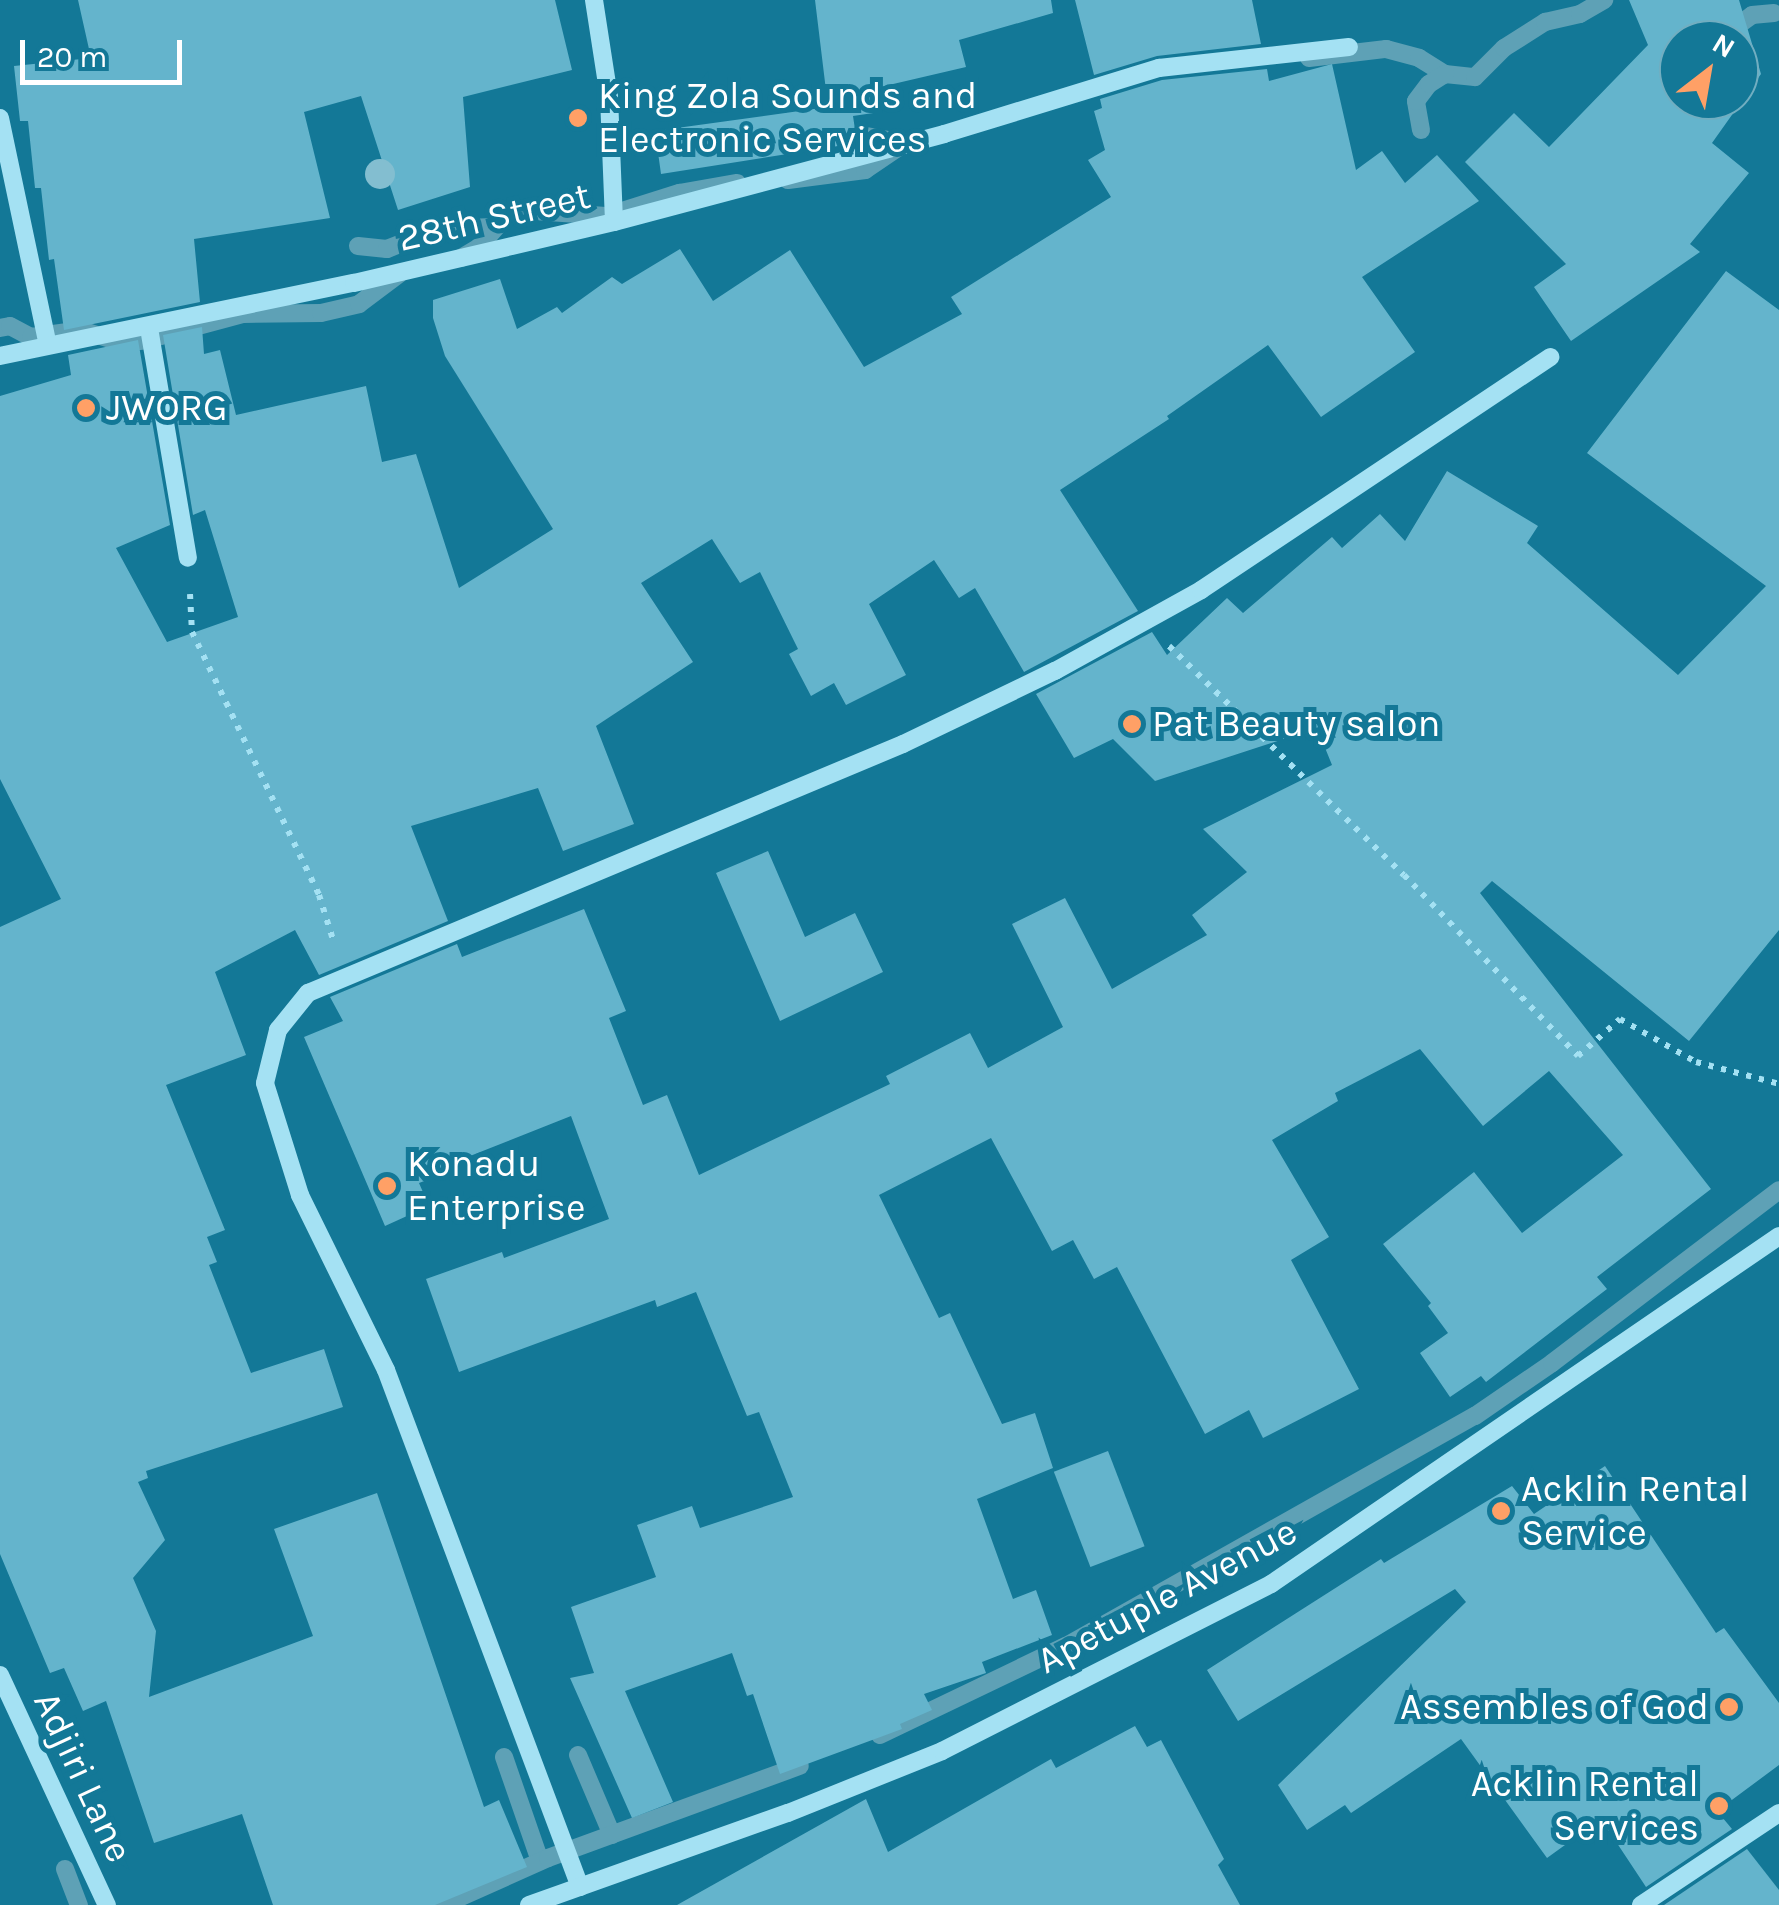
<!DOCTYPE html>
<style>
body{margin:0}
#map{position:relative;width:1779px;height:1905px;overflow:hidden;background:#137897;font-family:Karla,sans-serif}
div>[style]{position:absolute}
.stream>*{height:18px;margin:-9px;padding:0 9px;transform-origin:9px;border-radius:9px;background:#5ea1b6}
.building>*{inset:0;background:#64b4cc;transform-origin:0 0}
.path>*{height:6px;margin-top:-3px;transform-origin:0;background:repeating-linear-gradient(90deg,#a4e1f3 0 5px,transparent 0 13px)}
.minor>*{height:18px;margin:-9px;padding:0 9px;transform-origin:9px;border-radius:9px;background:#a4e1f3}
.trees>*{width:30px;height:30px;margin:-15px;border-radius:50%;background:#83bed0}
.dots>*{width:28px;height:28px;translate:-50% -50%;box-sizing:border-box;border:5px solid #137897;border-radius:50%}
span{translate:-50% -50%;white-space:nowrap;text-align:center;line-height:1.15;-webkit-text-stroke:10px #137897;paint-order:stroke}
.poi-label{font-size:38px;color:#fff}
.left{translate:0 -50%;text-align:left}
.right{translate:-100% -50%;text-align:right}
.street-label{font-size:38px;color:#fff}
.north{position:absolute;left:1659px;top:20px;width:100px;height:100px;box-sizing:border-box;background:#137897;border:2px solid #71aec1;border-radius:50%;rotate:31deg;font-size:28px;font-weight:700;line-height:40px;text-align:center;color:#fff}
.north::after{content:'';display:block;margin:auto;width:35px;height:45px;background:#ffa066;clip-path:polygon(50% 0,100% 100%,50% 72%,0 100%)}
.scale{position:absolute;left:20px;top:40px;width:162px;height:45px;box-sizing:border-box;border:5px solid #fff;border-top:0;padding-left:12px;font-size:30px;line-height:35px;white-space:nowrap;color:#fff;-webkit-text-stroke:8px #137897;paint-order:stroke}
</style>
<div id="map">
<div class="stream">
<div style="left:1695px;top:40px;width:32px;rotate:-11deg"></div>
<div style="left:1726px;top:34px;width:32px;rotate:-36deg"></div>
<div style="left:1752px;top:15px;width:22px;rotate:-5deg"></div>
<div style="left:1309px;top:58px;width:78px;rotate:-6.7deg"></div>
<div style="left:1386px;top:49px;width:34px;rotate:15deg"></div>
<div style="left:1419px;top:58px;width:31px;rotate:32deg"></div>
<div style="left:1445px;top:74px;width:30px;rotate:6deg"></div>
<div style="left:1475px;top:77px;width:41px;rotate:-45deg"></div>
<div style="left:1504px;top:48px;width:49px;rotate:-32.4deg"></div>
<div style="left:1545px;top:22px;width:36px;rotate:-13deg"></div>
<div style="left:1580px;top:14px;width:28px;rotate:-30deg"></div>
<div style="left:1421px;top:130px;width:29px;rotate:-100deg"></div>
<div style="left:1416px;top:101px;width:21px;rotate:-53deg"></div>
<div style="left:1429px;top:84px;width:19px;rotate:-32deg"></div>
<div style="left:861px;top:135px;width:45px;rotate:10.3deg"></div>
<div style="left:788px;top:180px;width:78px;rotate:-7.4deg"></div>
<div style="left:865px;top:170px;width:41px;rotate:-34.1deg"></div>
<div style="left:358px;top:246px;width:29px;rotate:6deg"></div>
<div style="left:387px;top:249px;width:55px;rotate:-21.4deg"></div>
<div style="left:438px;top:229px;width:56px;rotate:-2deg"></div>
<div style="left:461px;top:258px;width:21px;rotate:-31deg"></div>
<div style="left:479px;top:247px;width:38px;rotate:-49deg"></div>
<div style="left:504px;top:218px;width:18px;rotate:-27deg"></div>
<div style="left:520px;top:210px;width:86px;rotate:4deg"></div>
<div style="left:606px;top:216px;width:77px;rotate:-17.5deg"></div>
<div style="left:679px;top:193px;width:59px;rotate:-9.8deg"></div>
<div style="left:0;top:328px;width:10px;rotate:-11deg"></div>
<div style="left:10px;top:326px;width:24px;rotate:28deg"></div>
<div style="left:31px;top:337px;width:50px;rotate:-8deg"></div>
<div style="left:81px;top:330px;width:44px;rotate:17.2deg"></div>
<div style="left:123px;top:343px;width:23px;rotate:-7deg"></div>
<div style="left:146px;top:340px;width:100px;rotate:-15deg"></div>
<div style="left:243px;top:314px;width:78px;rotate:-0.7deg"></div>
<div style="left:321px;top:313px;width:39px;rotate:-13deg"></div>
<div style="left:359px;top:304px;width:50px;rotate:-36.9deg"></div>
<div style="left:880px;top:1735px;width:206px;rotate:-25.6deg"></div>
<div style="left:1066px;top:1646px;width:469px;rotate:-29.4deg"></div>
<div style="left:1475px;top:1416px;width:93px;rotate:-34.5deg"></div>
<div style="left:1552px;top:1363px;width:285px;rotate:-37.3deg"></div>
<div style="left:578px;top:1755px;width:87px;rotate:67deg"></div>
<div style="left:504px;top:1757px;width:110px;rotate:70.9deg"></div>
<div style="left:65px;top:1869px;width:39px;rotate:69deg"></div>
<div style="left:443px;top:1905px;width:115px;rotate:-24.1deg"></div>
<div style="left:548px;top:1858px;width:268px;rotate:-20.1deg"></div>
</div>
<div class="building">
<div style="clip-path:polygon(78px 0,555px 0,572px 70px,463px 97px,470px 187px,398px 210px,361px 96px,304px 112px,330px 218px,194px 239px,200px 302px,64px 330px,54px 259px,49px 260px,41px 188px,35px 188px,28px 121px,20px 121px,14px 66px,91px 58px)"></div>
<div style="clip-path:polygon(815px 0,1051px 0,1053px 13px,959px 40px,966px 67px,876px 88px,880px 112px,853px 116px,857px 143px,661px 174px,655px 131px,828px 107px)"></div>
<div style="clip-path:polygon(1075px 0,1252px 0,1261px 44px,1157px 56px,1094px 75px)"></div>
<div style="clip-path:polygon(evenodd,1629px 0,1739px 0,1761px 74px,1712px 143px,1749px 173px,1690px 244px,1700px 252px,1571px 341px,1534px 287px,1566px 264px,1465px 162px,1514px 113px,1549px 147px,1648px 45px,1629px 0,1679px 40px,1739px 40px,1739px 100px,1679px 100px,1679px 40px)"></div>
<div style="clip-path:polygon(1332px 64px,1356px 170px,1382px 151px,1405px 183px,1437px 155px,1479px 201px,1362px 277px,1415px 352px,1321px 417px,1268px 345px,1167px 416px,1169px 419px,1060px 490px,1138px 611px,1024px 672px,975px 588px,959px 598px,934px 560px,869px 604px,906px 675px,846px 705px,834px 683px,811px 696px,789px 654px,798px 649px,760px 572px,740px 583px,712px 539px,641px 583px,693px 662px,596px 726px,634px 824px,563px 851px,538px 788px,411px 826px,448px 921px,319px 975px,295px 930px,215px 972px,246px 1055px,166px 1085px,225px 1230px,207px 1237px,217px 1262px,209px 1265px,251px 1373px,324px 1349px,343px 1407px,146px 1471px,148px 1478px,138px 1482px,165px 1540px,133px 1578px,156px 1631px,149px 1697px,313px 1636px,274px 1529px,377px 1493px,484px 1807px,499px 1800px,527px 1867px,435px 1905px,273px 1905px,242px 1814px,154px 1843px,106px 1701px,83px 1711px,64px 1668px,50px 1673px,0 1554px,0 927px,61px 899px,0 779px,0 396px,71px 375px,68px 355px,138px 340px,170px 525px,116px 548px,167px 642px,238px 617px,205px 510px,193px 515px,163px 335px,202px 327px,204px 354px,220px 350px,236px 415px,366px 386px,382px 462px,416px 454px,459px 588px,553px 529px,445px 356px,433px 318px,433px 300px,500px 279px,517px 329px,557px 307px,562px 313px,612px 277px,622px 284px,680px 249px,713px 301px,790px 250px,864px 367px,962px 314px,951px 297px,1111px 197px,1088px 160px,1105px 150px,1094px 111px,1102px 108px,1100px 99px,1162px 80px,1267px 69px,1269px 81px)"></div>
<div style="clip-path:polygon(1726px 271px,1779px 310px,1779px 930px,1689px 1041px,1492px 881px,1480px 893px,1711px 1189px,1597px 1277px,1607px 1289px,1486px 1382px,1481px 1376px,1450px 1397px,1420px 1353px,1448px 1333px,1428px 1306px,1431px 1303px,1383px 1244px,1474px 1172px,1522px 1233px,1623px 1155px,1549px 1071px,1483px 1126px,1420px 1049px,1335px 1093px,1338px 1101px,1272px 1140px,1329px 1237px,1291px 1260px,1359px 1389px,1263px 1438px,1249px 1410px,1205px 1434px,1117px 1267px,1094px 1279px,1073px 1240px,1052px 1251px,991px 1138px,879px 1195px,939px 1318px,950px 1313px,1002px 1424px,1035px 1413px,1053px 1468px,977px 1499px,1013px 1599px,1036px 1590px,1052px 1635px,982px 1662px,986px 1673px,924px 1694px,932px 1710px,900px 1724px,902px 1729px,780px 1774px,753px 1694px,747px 1696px,732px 1653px,625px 1691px,673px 1802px,632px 1818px,570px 1678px,594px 1673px,571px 1607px,656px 1577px,637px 1525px,692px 1506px,700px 1528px,793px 1497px,759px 1412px,747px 1416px,696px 1292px,657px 1307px,655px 1300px,459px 1372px,426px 1279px,502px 1252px,504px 1258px,609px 1219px,571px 1116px,432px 1171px,435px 1177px,419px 1183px,429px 1206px,385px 1226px,304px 1037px,343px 1021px,330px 997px,457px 944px,462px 957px,584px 909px,626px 1011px,609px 1018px,643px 1105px,667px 1095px,699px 1175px,890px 1084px,886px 1076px,970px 1033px,988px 1068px,1063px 1027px,1012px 924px,1065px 898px,1112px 989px,1207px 935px,1192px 915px,1247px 872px,1203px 829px,1332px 765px,1317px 728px,1155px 781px,1113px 739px,1074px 758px,1036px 694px,1152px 632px,1167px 655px,1227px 598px,1243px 613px,1332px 537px,1342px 548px,1380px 514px,1405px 541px,1447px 471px,1538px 526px,1527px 543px,1678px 675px,1766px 586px,1587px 453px)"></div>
<div style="clip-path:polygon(768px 851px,805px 937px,855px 913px,883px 972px,780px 1021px,716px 873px)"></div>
<div style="left:1108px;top:1451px;width:102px;height:58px;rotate:69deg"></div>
<div style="clip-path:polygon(1605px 1466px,1716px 1633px,1724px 1628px,1779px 1703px,1779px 1765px,1717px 1811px,1732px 1829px,1646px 1887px,1601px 1819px,1547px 1858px,1461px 1739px,1351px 1813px,1345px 1805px,1307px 1830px,1278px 1785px,1466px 1602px,1455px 1589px,1238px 1721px,1207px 1670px,1381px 1559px,1384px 1563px,1512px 1486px,1534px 1514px)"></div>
<div style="clip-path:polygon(1135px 1726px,1147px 1747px,1161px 1740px,1224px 1859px,1218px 1865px,1240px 1905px,677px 1905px,866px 1799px,888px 1852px,1051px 1759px,1056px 1768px)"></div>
<div style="clip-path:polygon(1747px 1849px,1779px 1890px,1779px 1905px,1664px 1905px)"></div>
</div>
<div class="path">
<div style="left:190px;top:594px;width:38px;rotate:87deg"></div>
<div style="left:192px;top:632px;width:292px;rotate:64.2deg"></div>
<div style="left:319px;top:895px;width:50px;rotate:72.6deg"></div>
<div style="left:1169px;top:646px;width:328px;rotate:44.3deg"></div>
<div style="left:1404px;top:875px;width:251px;rotate:46.1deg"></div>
<div style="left:1578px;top:1056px;width:56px;rotate:-41.4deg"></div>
<div style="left:1620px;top:1019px;width:87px;rotate:29.5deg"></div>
<div style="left:1696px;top:1062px;width:86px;rotate:14.8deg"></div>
</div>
<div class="minor">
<div style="left:594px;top:0;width:98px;rotate:81.2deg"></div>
<div style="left:609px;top:97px;width:125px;rotate:87.7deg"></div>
<div style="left:0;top:118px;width:232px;rotate:78.1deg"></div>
<div style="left:149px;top:328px;width:233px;rotate:80.4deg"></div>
<div style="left:0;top:356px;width:361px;rotate:-11.7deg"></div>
<div style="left:354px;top:283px;width:267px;rotate:-13.2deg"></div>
<div style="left:614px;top:222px;width:342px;rotate:-14.9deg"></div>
<div style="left:944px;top:134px;width:225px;rotate:-17.1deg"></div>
<div style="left:1159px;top:68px;width:191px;rotate:-6.3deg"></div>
<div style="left:0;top:1675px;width:254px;rotate:65.1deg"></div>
<div style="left:580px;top:1887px;width:552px;rotate:-110.57deg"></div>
<div style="left:386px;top:1370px;width:195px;rotate:-116.2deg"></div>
<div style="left:300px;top:1195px;width:117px;rotate:-107.4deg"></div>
<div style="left:265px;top:1083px;width:55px;rotate:-76.2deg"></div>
<div style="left:278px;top:1030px;width:48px;rotate:-51deg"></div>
<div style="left:308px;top:993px;width:645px;rotate:-22.71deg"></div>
<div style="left:903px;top:744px;width:169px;rotate:-25.7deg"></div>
<div style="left:1055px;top:671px;width:167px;rotate:-29deg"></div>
<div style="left:1201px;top:590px;width:420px;rotate:-33.7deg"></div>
<div style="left:529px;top:1905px;width:275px;rotate:-19.6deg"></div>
<div style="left:788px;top:1813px;width:166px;rotate:-21.9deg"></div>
<div style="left:942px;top:1751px;width:369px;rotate:-26.9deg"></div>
<div style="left:1271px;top:1584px;width:616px;rotate:-34.41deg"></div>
<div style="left:1641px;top:1905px;width:166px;rotate:-33.7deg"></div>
</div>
<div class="trees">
<div style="left:380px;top:174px"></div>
</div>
<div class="dots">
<div style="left:578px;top:118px;background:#ffa066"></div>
<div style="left:86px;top:408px;background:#ffa066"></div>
<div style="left:1132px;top:724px;background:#ffa066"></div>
<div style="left:387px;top:1186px;background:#ffa066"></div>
<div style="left:1501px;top:1511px;background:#ffa066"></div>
<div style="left:1729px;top:1707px;background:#ffa066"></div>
<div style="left:1719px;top:1806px;background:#ffa066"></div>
</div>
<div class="poi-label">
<span class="left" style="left:598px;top:118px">King Zola Sounds and<br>Electronic Services</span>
<span class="left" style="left:106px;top:408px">JWORG</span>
<span class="left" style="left:1152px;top:724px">Pat Beauty salon</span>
<span class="left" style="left:407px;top:1186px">Konadu<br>Enterprise</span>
<span class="left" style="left:1521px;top:1511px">Acklin Rental<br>Service</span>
<span class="right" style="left:1709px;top:1707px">Assembles of God</span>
<span class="right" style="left:1699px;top:1806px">Acklin Rental<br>Services</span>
</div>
<div class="street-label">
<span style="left:494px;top:217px;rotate:-13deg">28th Street</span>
<span style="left:1167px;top:1596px;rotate:-28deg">Apetuple Avenue</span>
<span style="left:83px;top:1777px;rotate:65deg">Adjiri Lane</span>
</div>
<div class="north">N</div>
<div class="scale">20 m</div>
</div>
